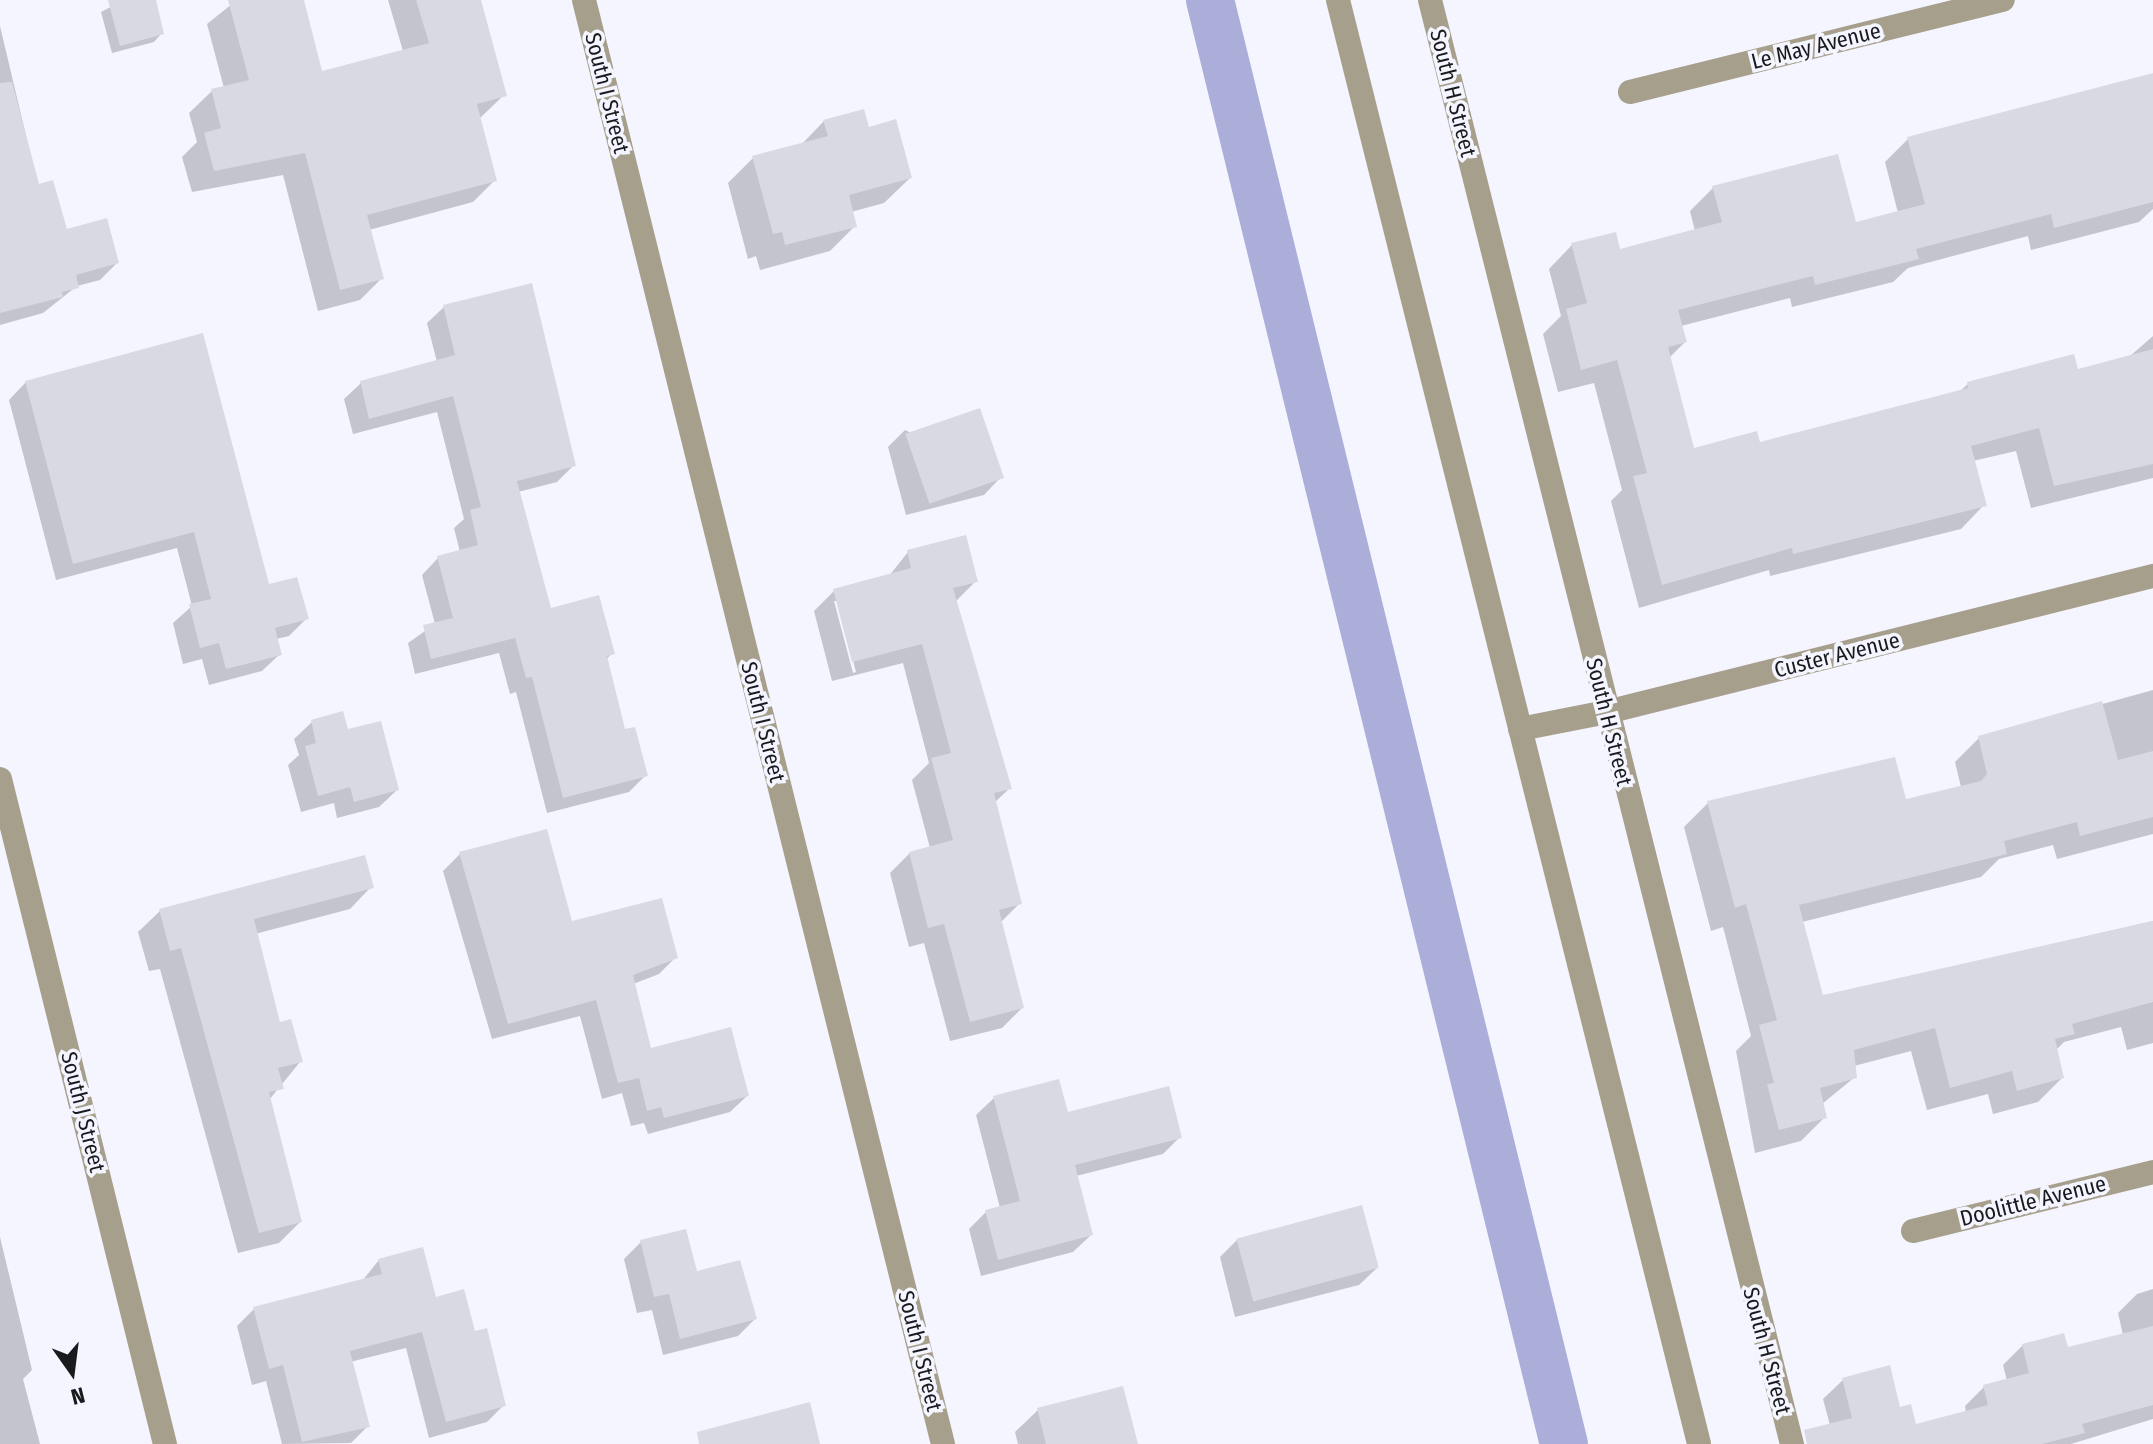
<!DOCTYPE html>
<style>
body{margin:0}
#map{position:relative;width:2153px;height:1444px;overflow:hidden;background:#f4f5ff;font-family:"Fira Sans Condensed",sans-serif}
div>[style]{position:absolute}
.shadow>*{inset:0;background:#0003}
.canal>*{height:48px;margin:-24px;padding:0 24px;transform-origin:24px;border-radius:24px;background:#acaeda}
.building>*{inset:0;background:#d8d9e2;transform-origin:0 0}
.minor>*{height:24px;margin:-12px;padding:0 12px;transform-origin:12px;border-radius:12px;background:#a69f8c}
span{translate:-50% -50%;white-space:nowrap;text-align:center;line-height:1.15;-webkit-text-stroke:7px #f4f5ff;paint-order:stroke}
.street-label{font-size:22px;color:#191a1d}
.north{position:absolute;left:32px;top:1332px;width:80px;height:80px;-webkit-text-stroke:6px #f4f5ff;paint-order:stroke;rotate:166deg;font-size:22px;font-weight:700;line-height:32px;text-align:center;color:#191a1d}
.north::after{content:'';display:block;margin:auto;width:28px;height:36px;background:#191a1d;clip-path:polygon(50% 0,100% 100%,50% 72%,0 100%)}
</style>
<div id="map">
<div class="shadow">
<div style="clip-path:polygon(124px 0,153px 0,162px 33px,154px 42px,112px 53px,101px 12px)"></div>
<div style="clip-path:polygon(302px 0,320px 73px,403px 51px,388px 0,477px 0,504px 95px,479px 119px,495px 180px,473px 202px,369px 230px,382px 278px,360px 300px,318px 311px,283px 175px,192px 192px,182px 157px,197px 142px,189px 113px,212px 91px,224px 88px,207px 24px,237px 0)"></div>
<div style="clip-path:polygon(0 26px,38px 186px,65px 231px,117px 263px,100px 280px,77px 286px,43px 313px,0 325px)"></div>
<div style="clip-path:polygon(2153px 75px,2153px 209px,2139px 222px,2031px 250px,2028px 236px,1908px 268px,1893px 282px,1792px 307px,1790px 298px,1681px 326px,1685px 342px,1669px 358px,1693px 450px,1758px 445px,1959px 392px,1968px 384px,2076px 371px,2129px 357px,2153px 336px,2153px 478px,2031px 508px,2016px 451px,1973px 461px,1984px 505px,1961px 529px,1770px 576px,1769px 570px,1639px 608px,1611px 501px,1622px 490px,1594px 383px,1558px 392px,1543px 334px,1561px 316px,1549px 269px,1572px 245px,1619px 251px,1695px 231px,1690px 211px,1713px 188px,1854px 224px,1898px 213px,1885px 162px,1908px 139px)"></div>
<div style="clip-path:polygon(824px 121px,868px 129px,910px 178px,884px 203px,851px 212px,855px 226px,830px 251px,760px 270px,756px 256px,748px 259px,728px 183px,753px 158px,800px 146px)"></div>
<div style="clip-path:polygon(444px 307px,574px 465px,557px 482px,518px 492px,549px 610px,612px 653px,606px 660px,624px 731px,645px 776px,629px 792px,547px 813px,516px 692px,510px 694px,499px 653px,415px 674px,408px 643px,435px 624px,422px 575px,438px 558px,460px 552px,454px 528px,464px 519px,437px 412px,353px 434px,344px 399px,361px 383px,437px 362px,427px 323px)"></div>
<div style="clip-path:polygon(26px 382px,306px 619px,289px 636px,276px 639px,280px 654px,262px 671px,209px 685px,202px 659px,183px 664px,173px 623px,192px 606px,177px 548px,56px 580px,9px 400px)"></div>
<div style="clip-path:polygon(905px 430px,1001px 477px,984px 495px,906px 515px,888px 447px)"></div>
<div style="clip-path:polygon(evenodd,908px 552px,976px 581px,955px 602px,1010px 788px,994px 803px,1020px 903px,1000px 923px,1022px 1008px,1002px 1028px,950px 1041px,924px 943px,909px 947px,890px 873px,910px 853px,930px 848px,912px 780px,929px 763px,903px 663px,832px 681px,814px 611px,834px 591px,889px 576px,908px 552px,834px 601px,838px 601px,856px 672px,853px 673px,834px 601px)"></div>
<div style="clip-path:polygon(2153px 690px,2153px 834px,2057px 859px,2053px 845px,1999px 859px,1981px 877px,1802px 922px,1822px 997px,2153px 921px,2153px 1043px,2127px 1050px,2121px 1027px,2064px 1042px,2055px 1051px,2062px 1078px,2038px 1102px,1993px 1114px,1988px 1094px,1927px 1110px,1911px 1051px,1854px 1066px,1855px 1077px,1822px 1104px,1825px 1117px,1801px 1141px,1755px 1153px,1736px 1051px,1751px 1036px,1723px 927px,1711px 931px,1684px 827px,1708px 803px,1904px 802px,1961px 787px,1955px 762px,1979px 738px)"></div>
<div style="clip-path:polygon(312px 722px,346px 732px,397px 790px,379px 807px,337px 818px,334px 803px,301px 812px,288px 765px,299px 755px,294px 739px)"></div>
<div style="clip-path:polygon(460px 854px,571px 924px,676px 957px,659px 974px,633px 984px,650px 1050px,747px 1096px,730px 1112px,648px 1134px,644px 1123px,631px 1126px,622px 1093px,602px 1099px,580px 1016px,492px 1039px,443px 871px)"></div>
<div style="clip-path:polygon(371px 887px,350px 909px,255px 934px,279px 1025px,300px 1062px,269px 1100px,300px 1222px,279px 1243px,238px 1253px,160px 969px,149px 971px,138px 932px,160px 911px)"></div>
<div style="clip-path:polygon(994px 1098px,1067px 1115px,1180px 1137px,1163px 1154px,1076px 1176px,1091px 1235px,1073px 1252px,981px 1276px,969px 1229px,986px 1212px,1000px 1208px,976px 1115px)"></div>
<div style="clip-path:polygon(0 1237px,32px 1370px,23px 1379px,40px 1444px,0 1444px)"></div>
<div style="clip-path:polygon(1237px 1240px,1377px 1268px,1359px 1285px,1235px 1317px,1220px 1257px)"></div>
<div style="clip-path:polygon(641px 1242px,695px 1274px,755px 1319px,738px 1336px,663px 1355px,652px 1310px,637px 1313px,624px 1259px)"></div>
<div style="clip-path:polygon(379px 1260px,474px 1334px,504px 1405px,487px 1422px,429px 1438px,406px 1348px,350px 1362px,368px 1426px,351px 1443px,282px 1444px,266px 1381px,252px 1385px,237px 1326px,254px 1309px,362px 1281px)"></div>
<div style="clip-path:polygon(2153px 1289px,2153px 1419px,2071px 1444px,1835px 1444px,1823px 1399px,1843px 1380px,1899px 1409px,1914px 1426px,1966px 1413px,1965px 1406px,1984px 1387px,2007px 1381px,2003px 1365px,2023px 1345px,2066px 1349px,2123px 1335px,2118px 1313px,2137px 1294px)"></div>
<div style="clip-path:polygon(1038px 1410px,1136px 1444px,1018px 1444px,1015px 1432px)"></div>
</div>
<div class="canal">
<div style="left:1210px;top:0;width:1487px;rotate:76.23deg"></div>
</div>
<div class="building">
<div style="clip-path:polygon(108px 0,156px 0,164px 34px,120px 46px)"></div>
<div style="clip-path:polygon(228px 0,304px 0,322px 71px,429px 43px,416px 0,481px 0,507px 96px,477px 104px,497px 181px,367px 215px,384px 279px,340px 290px,305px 153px,214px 171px,204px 133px,221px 128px,211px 89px,249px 80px)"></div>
<div style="clip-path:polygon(2153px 73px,2153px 202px,2054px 228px,2051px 214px,1916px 249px,1919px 259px,1815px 285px,1813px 276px,1678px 310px,1687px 342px,1668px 347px,1694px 448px,1757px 431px,1760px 442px,1968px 388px,1967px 382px,2074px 354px,2078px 369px,2153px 349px,2153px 464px,2054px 486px,2039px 428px,1971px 446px,1987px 506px,1793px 554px,1792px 548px,1662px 585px,1633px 476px,1647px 473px,1617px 360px,1581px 370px,1566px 309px,1587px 303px,1571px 243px,1616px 232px,1620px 249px,1722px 222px,1712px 186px,1838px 154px,1856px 222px,1925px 204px,1907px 137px)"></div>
<div style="clip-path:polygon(12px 82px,39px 184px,53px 180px,67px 229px,107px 218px,119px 263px,76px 275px,79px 288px,62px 292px,63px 297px,0 313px,0 83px)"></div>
<div style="clip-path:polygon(864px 109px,869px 127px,896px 119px,912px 178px,849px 195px,857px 227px,785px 245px,782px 232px,773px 234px,752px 156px,828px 136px,823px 120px)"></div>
<div style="clip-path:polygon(532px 283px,576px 466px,517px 481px,551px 608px,599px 595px,615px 654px,607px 656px,625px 729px,635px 727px,648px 776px,563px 798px,532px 677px,526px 678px,515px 638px,431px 659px,423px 625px,453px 618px,437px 556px,478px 545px,470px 510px,481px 507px,453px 396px,369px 419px,360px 381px,455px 355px,443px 305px)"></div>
<div style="clip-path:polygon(203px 333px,269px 584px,297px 577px,309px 619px,275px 628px,282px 655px,226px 669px,219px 643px,200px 648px,189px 604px,211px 599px,194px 532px,73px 564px,25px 381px)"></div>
<div style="left:980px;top:408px;width:74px;height:79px;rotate:71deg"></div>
<div style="clip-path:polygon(966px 535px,978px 582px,953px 588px,1012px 789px,994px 793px,1022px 904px,999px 910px,1024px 1008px,970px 1022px,944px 924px,928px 928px,909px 852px,953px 840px,931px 758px,951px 753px,922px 644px,852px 662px,833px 589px,911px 568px,907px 550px)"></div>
<div style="clip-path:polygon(2102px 701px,2118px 760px,2153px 751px,2153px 817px,2080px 836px,2077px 822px,2004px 841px,2007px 854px,1799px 905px,1823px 995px,2153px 921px,2153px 1002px,2072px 1024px,2075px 1034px,2055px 1039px,2064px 1078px,2017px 1091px,2012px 1071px,1950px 1088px,1935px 1028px,1854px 1050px,1857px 1078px,1820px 1088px,1827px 1118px,1779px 1130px,1767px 1084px,1774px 1083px,1759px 1025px,1777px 1020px,1746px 904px,1735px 908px,1707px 801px,1895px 757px,1906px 799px,1981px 781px,1987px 774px,1978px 736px)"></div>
<div style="clip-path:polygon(343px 711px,348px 729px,381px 721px,399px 790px,354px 802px,350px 787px,318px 796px,305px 746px,316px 743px,311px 720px)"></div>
<div style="clip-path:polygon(547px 829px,572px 921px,662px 898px,678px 958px,633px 975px,651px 1048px,731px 1027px,749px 1096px,664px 1118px,661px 1107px,647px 1111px,639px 1078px,618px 1083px,596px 1000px,508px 1024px,459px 852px)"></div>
<div style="clip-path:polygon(365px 855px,374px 888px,254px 919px,280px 1022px,291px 1019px,303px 1062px,278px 1068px,284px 1089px,269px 1092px,302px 1222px,259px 1233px,181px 948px,170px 951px,159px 909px)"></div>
<div style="clip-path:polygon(1059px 1079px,1068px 1112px,1169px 1086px,1182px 1138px,1075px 1165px,1093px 1235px,998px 1260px,985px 1210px,1020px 1201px,993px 1096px)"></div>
<div style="left:1362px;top:1205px;width:65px;height:130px;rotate:75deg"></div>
<div style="clip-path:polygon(686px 1229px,697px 1271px,740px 1260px,757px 1319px,680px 1339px,669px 1294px,654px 1297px,640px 1240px)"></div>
<div style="clip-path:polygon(423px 1247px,436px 1297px,464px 1289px,475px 1331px,487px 1328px,506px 1406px,446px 1422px,422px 1332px,350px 1351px,370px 1427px,302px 1442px,283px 1365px,269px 1369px,253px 1307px,382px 1274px,378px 1259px)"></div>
<div style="clip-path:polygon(2153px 1326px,2153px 1405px,2082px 1424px,2085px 1433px,2042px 1444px,1807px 1444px,1804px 1430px,1852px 1418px,1842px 1378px,1890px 1365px,1900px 1407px,1911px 1404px,1916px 1424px,1988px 1405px,1983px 1385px,2029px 1373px,2022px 1344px,2064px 1333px,2068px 1347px)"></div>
<div style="clip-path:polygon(1123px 1386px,1138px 1444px,1046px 1444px,1037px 1408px)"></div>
<div style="clip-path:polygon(810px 1402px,820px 1444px,699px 1444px,697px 1432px)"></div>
</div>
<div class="minor">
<div style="left:584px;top:0;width:1488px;rotate:76.04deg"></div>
<div style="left:1338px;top:0;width:1488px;rotate:75.96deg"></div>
<div style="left:1430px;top:0;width:1489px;rotate:75.93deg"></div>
<div style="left:1630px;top:92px;width:384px;rotate:-13.9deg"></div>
<div style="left:1520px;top:729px;width:89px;rotate:-11.1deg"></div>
<div style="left:1607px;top:712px;width:563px;rotate:-13.99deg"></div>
<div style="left:0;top:779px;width:685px;rotate:76.07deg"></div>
<div style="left:1913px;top:1231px;width:247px;rotate:-13.8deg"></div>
</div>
<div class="street-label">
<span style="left:1816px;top:46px;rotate:-14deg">Le May Avenue</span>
<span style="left:607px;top:93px;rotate:76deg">South I Street</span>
<span style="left:1453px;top:93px;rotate:76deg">South H Street</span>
<span style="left:1837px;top:655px;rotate:-14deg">Custer Avenue</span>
<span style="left:763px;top:722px;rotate:76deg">South I Street</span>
<span style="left:1609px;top:722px;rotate:76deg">South H Street</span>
<span style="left:83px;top:1112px;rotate:76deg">South J Street</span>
<span style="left:2033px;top:1201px;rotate:-14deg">Doolittle Avenue</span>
<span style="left:920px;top:1351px;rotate:76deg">South I Street</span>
<span style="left:1767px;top:1351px;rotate:75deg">South H Street</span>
</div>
<div class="north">N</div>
</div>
